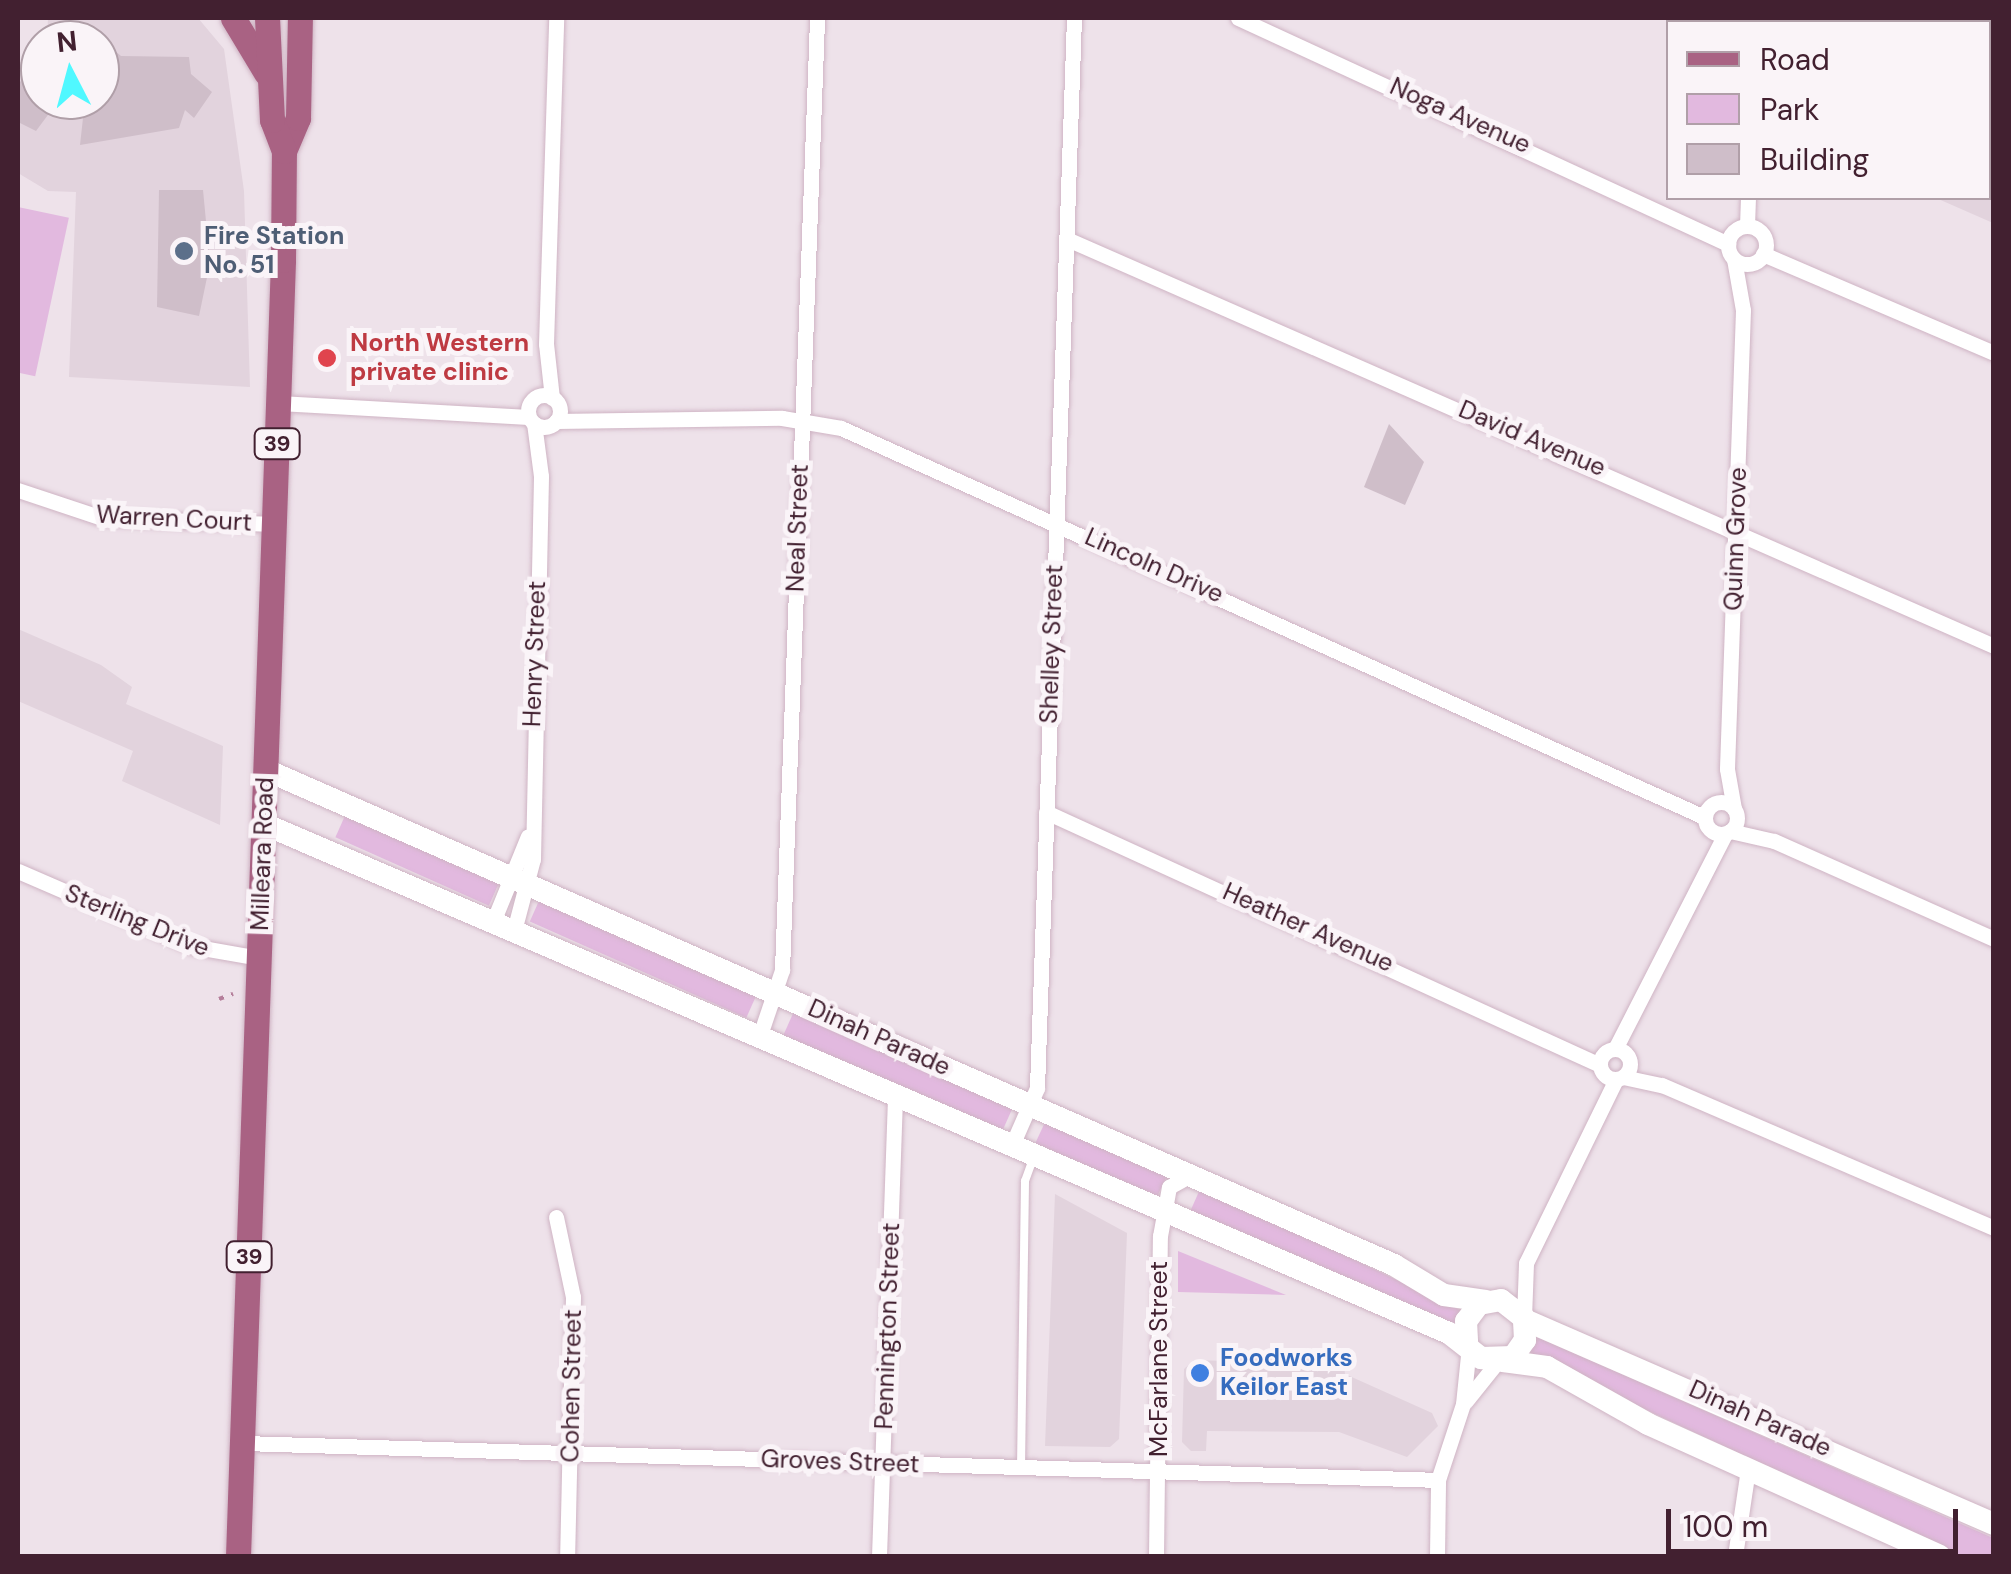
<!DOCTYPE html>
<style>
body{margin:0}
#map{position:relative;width:2011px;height:1574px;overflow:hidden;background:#eee2ea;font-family:"DM Sans",sans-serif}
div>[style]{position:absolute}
.built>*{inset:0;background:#e2d3dd}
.green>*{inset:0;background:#e2b9df;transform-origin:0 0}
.building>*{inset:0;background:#cfbec9}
.path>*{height:4px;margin-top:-2px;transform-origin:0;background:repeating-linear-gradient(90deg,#b57f9b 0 5px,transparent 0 13px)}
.roads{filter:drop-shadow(0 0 2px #cfb4c4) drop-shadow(0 0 2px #cfb4c4)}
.lane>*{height:8px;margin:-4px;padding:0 4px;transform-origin:4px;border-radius:4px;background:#fff}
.street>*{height:15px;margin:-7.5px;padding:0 7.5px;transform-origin:7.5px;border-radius:7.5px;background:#fff}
.street>.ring{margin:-7.5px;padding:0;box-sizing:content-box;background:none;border:15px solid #fff;border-radius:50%}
.secondary>*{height:22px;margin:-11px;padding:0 11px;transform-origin:11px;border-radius:11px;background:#fff}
.primary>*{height:25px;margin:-12.5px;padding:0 12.5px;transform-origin:12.5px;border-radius:12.5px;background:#a96283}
.dots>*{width:28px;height:28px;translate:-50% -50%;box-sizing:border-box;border:5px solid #faf4f8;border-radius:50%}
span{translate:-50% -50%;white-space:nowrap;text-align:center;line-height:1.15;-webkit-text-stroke:10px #faf4f8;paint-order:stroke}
.shield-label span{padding:2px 8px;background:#faf4f8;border:2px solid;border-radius:8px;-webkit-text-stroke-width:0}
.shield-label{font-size:22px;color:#422030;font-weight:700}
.street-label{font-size:25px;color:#422030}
.service-label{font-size:25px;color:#4e5e75;font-weight:700}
.left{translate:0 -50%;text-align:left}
.health-label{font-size:25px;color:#be3a42;font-weight:700}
.shop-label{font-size:25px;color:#366cbe;font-weight:700}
.frame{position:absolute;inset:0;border:20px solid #422030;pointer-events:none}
.legend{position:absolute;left:1666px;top:20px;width:325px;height:180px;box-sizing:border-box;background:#faf4f8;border:2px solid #b09fa8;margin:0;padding:12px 18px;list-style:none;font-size:30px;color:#422030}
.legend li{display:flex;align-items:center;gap:20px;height:50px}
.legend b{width:50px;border:2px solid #b09fa8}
.north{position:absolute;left:20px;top:20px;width:100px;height:100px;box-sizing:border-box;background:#faf4f8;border:2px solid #b09fa8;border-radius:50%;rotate:354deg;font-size:28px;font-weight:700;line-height:40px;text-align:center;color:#422030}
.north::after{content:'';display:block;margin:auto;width:35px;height:45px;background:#50f8ff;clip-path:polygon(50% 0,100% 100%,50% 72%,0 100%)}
.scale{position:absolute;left:1666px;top:1509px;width:292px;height:45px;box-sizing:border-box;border:5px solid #422030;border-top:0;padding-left:12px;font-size:30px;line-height:35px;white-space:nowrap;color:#422030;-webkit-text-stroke:8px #faf4f8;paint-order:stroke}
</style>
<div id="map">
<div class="built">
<div style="clip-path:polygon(48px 18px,198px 18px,224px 49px,244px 191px,250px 387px,69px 377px,76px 192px,48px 191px,18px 173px,18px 62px,40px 62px,40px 100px,100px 100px,100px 40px,47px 40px)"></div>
<div style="clip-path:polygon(1776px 18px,1993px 18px,1993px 223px,1936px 198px,1988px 198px,1988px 22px)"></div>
<div style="clip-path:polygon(18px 629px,101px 665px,132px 687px,126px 704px,223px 746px,220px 825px,122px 781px,133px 751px,18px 701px)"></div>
<div style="clip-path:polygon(1055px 1194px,1127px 1233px,1119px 1439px,1110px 1447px,1045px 1446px)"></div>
<div style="clip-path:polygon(1194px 1360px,1344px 1365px,1345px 1374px,1432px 1413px,1438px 1426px,1407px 1457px,1339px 1432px,1207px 1431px,1206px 1451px,1191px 1451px,1182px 1442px,1184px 1369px)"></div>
</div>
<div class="green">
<div style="left:18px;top:207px;width:52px;height:162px;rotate:12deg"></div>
<div style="left:348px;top:809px;width:168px;height:31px;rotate:24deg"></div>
<div style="left:542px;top:894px;width:237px;height:30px;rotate:24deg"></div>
<div style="left:795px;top:1009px;width:239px;height:29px;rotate:24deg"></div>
<div style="left:1047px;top:1118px;width:133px;height:30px;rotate:25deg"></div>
<div style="clip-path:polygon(1201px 1187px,1464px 1312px,1457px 1328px,1189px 1214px)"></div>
<div style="clip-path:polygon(1178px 1251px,1286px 1295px,1178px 1292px)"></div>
<div style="clip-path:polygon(1538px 1337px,1993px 1538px,1993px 1556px,1960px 1556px,1526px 1354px)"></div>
</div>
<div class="building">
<div style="clip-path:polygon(100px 38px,121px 56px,189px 57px,191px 74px,212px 92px,194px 118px,185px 110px,179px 128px,80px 145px,85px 100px,100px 100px)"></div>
<div style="clip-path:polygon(40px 70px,40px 100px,59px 100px,36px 131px,18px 122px,18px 83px)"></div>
<div style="clip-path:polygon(159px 190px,203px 190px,210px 263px,199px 316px,157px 307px)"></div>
<div style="clip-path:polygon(1389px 424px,1424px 462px,1405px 505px,1364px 487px)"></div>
</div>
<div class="path">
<div style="left:219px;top:999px;width:15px;rotate:-20deg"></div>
</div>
<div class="roads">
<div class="lane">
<div style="left:1021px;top:1468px;width:287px;rotate:-89.2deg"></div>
<div style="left:1025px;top:1181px;width:23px;rotate:-70deg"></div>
</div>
<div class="street">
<div style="left:1238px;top:18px;width:540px;rotate:24.76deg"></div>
<div style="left:1755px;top:22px;width:4px;rotate:-90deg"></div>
<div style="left:1747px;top:226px;width:28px;rotate:-88deg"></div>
<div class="ring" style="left:1728px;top:226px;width:23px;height:23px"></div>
<div style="left:1067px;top:239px;width:1012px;rotate:23.7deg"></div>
<div style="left:1763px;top:254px;width:251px;rotate:23.2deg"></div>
<div style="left:1734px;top:259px;width:52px;rotate:80deg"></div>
<div style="left:1743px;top:310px;width:459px;rotate:92deg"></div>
<div style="left:1727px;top:769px;width:40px;rotate:80deg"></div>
<div class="ring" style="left:528px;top:395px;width:17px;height:17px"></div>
<div style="left:552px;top:398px;width:54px;rotate:-96.3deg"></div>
<div style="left:546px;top:344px;width:326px;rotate:-88.2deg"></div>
<div style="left:279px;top:403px;width:250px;rotate:3.2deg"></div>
<div style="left:556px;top:421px;width:226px;rotate:-0.8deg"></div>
<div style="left:782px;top:418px;width:60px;rotate:9.6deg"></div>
<div style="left:841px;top:428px;width:947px;rotate:24.26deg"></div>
<div style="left:18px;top:490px;width:89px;rotate:18.4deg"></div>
<div style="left:102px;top:518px;width:173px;rotate:2deg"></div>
<div class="ring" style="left:1705px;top:802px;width:17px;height:17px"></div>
<div style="left:1046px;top:812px;width:609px;rotate:24.55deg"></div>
<div style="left:1730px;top:831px;width:45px;rotate:12.8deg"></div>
<div style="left:1774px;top:841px;width:241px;rotate:24deg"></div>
<div style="left:18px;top:871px;width:189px;rotate:23.4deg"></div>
<div style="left:191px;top:946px;width:70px;rotate:9.9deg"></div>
<div style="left:495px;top:917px;width:87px;rotate:-67.8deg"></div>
<div style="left:515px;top:927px;width:70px;rotate:-75.2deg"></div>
<div style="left:533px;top:859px;width:383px;rotate:-88.8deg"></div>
<div style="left:541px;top:476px;width:53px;rotate:-97.5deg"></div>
<div style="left:760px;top:1035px;width:69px;rotate:-71.3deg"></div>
<div style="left:782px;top:970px;width:953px;rotate:-87.89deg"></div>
<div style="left:1615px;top:1049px;width:242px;rotate:-62.9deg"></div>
<div class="ring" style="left:1600px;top:1049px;width:15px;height:15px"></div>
<div style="left:1623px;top:1077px;width:40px;rotate:12deg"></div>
<div style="left:1662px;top:1085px;width:361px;rotate:23.3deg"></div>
<div style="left:1012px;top:1145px;width:62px;rotate:-66.3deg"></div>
<div style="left:1037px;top:1088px;width:1071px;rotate:-88.02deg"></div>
<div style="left:556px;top:1217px;width:82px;rotate:78deg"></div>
<div style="left:573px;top:1297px;width:259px;rotate:91.3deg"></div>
<div style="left:1524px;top:1318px;width:55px;rotate:-87.9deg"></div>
<div style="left:1526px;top:1263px;width:205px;rotate:-63.9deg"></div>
<div style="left:1466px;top:1401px;width:51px;rotate:-51.3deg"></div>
<div style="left:243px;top:1443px;width:1196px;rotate:1.77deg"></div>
<div style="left:879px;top:1556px;width:461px;rotate:-88deg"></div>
<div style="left:1156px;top:1556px;width:320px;rotate:-89.3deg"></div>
<div style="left:1160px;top:1236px;width:50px;rotate:-79.6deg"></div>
<div style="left:1169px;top:1187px;width:23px;rotate:-29deg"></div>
<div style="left:1437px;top:1556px;width:76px;rotate:-89.2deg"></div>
<div style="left:1438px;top:1480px;width:80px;rotate:-71.8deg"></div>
<div style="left:1463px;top:1404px;width:58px;rotate:-84.1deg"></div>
<div style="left:1735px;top:1556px;width:88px;rotate:-81.5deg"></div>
</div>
<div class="secondary">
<div style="left:266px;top:770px;width:1232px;rotate:23.69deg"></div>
<div style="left:1394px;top:1265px;width:58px;rotate:31deg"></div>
<div style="left:1444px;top:1295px;width:42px;rotate:8.1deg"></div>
<div style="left:264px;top:824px;width:1290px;rotate:23.25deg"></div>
<div style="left:1449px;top:1333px;width:41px;rotate:38deg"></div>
<div style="left:1481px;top:1358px;width:32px;rotate:-2deg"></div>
<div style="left:1513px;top:1357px;width:21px;rotate:-55deg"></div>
<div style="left:1525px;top:1340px;width:22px;rotate:-93deg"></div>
<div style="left:1524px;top:1318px;width:29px;rotate:-142deg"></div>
<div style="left:1501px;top:1300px;width:22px;rotate:170deg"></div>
<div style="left:1479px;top:1304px;width:21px;rotate:127deg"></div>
<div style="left:1466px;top:1321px;width:22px;rotate:87deg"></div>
<div style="left:1525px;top:1320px;width:511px;rotate:23.51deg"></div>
<div style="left:1503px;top:1361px;width:44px;rotate:7.8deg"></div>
<div style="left:1547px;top:1367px;width:116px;rotate:29.4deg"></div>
<div style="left:1648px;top:1424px;width:320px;rotate:24.3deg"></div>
</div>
<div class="primary">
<div style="left:233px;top:18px;width:64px;rotate:59deg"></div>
<div style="left:284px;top:151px;width:36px;rotate:-67deg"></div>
<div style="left:298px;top:118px;width:100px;rotate:-88.9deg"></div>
<div style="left:238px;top:1556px;width:1297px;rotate:-88.01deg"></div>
<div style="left:283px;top:260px;width:109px;rotate:-89.5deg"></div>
<div style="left:284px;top:151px;width:33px;rotate:-111deg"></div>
<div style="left:272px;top:120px;width:102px;rotate:-92.8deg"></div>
</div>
</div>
<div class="dots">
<div style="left:184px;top:251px;background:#5c6f8a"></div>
<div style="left:327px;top:358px;background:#e0444e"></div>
<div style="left:1200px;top:1373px;background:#3f7fe0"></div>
</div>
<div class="shield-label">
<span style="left:277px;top:444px">39</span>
<span style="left:249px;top:1257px">39</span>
</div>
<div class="street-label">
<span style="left:1460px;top:116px;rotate:24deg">Noga Avenue</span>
<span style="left:1532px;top:439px;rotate:23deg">David Avenue</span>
<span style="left:174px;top:519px;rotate:3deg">Warren Court</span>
<span style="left:798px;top:528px;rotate:-88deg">Neal Street</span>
<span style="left:1736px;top:539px;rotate:-88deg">Quinn Grove</span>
<span style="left:1154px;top:566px;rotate:24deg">Lincoln Drive</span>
<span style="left:1052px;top:644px;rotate:-88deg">Shelley Street</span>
<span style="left:535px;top:654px;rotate:-88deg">Henry Street</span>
<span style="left:263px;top:854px;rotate:-88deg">Milleara Road</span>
<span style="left:137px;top:921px;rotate:22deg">Sterling Drive</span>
<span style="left:1308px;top:928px;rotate:24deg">Heather Avenue</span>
<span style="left:879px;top:1038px;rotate:24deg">Dinah Parade</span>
<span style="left:888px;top:1326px;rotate:-88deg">Pennington Street</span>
<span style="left:1159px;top:1359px;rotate:-90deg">McFarlane Street</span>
<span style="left:572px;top:1386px;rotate:-89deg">Cohen Street</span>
<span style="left:1760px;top:1419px;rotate:24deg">Dinah Parade</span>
<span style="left:840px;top:1462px;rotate:2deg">Groves Street</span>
</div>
<div class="service-label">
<span class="left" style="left:204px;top:251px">Fire Station<br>No. 51</span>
</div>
<div class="health-label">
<span class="left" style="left:350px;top:358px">North Western<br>private clinic</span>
</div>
<div class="shop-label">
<span class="left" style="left:1220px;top:1373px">Foodworks<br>Keilor East</span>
</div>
<div class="frame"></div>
<ul class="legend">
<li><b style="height:12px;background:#a96283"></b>Road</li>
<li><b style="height:28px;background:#e2b9df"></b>Park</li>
<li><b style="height:28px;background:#cfbec9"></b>Building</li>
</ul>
<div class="north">N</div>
<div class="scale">100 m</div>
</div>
